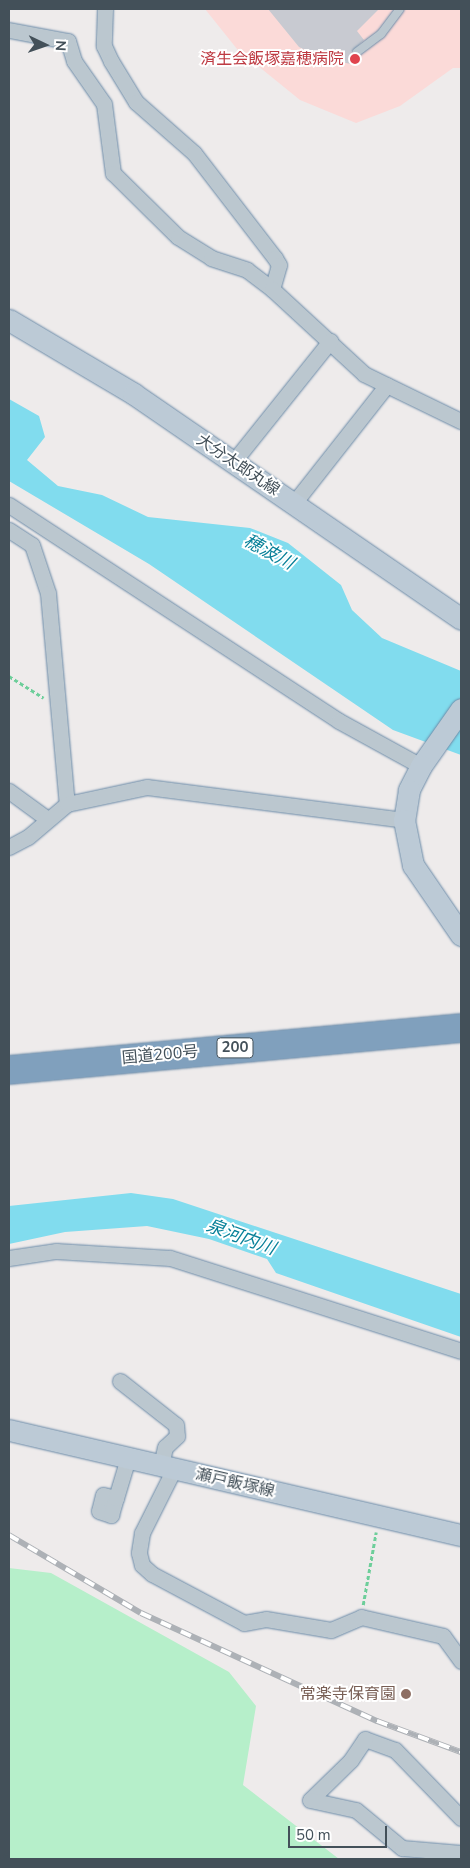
<!DOCTYPE html>
<meta charset="utf-8">
<style>
body{margin:0}
#map{position:relative;width:470px;height:1868px;overflow:hidden;background:#eeebeb;font-family:"Nunito Sans","Noto Sans JP",sans-serif}
div>[style]{position:absolute}
.medical>*{inset:0;background:#fbdad8}
.green>*{inset:0;background:#b6efca}
.water>*{inset:0;background:#81dcee}
.building>*{inset:0;background:#c8cad1}
.path>*{height:2.5px;margin-top:-1.25px;transform-origin:0;background:repeating-linear-gradient(90deg,#6dce9a 0 4px,transparent 0 6.5px)}
.roads{filter:drop-shadow(0 0 1px #6c8ba8) drop-shadow(0 0 1px #6c8ba8)}
.lane>*{height:8px;margin:-4px;padding:0 4px;transform-origin:4px;border-radius:4px;background:#bbc7cf}
.street>*{height:15px;margin:-7.5px;padding:0 7.5px;transform-origin:7.5px;border-radius:7.5px;background:#bbc7cf}
.secondary>*{height:21px;margin:-10.5px;padding:0 10.5px;transform-origin:10.5px;border-radius:10.5px;background:#bccad6}
.highway>*{height:28px;margin:-14px;padding:0 14px;transform-origin:14px;border-radius:14px;background:#80a0bd}
.rail>*{height:5.5px;margin-top:-2.75px;transform-origin:0;background:repeating-linear-gradient(90deg,#fff 0 11px,#adb1b6 0 22px);box-sizing:border-box;border-block:1px solid #adb1b6}
.dots>*{width:14px;height:14px;translate:-50% -50%;box-sizing:border-box;border:2px solid #fff;border-radius:50%}
span{translate:-50% -50%;white-space:nowrap;text-align:center;line-height:1.15;-webkit-text-stroke:4px #fff;paint-order:stroke}
.shield-label span{padding:1px 4px;background:#fff;border:1px solid;border-radius:4px;-webkit-text-stroke-width:0}
.shield-label{font-size:15px;color:#435059;font-weight:700}
.health-label{font-size:16px;color:#be3a42}
.right{translate:-100% -50%;text-align:right}
.street-label{font-size:16px;color:#435059}
.education-label{font-size:16px;color:#785e54}
.water-label{font-size:18px;color:#088199;font-style:italic}
.frame{position:absolute;inset:0;border:10px solid #435059;pointer-events:none}
.north{position:absolute;left:20px;top:20px;width:50px;height:50px;-webkit-text-stroke:4px #fff;paint-order:stroke;rotate:93deg;font-size:14px;font-weight:700;line-height:20px;text-align:center;color:#435059}
.north::after{content:'';display:block;margin:auto;width:18px;height:22px;background:#435059;clip-path:polygon(50% 0,100% 100%,50% 72%,0 100%)}
.scale{position:absolute;left:288px;top:1826px;width:99px;height:22px;box-sizing:border-box;border:2px solid #435059;border-top:0;padding-left:6px;font-size:15px;line-height:18px;white-space:nowrap;color:#435059;-webkit-text-stroke:4px #fff;paint-order:stroke}
</style>
<div id="map">
<div class="medical">
<div style="clip-path:polygon(205px 9px,461px 9px,461px 68px,453px 68px,400px 106px,356px 123px,300px 100px,237px 49px)"></div>
</div>
<div class="green">
<div style="clip-path:polygon(9px 1568px,51px 1573px,229px 1672px,256px 1706px,243px 1785px,339px 1859px,9px 1859px)"></div>
</div>
<div class="water">
<div style="clip-path:polygon(9px 399px,39px 416px,45px 437px,27px 460px,58px 486px,102px 495px,148px 517px,250px 528px,288px 543px,341px 585px,352px 610px,382px 638px,461px 671px,461px 755px,393px 730px,149px 564px,9px 481px)"></div>
<div style="clip-path:polygon(131px 1193px,173px 1199px,461px 1294px,461px 1337px,276px 1273px,267px 1259px,209px 1239px,147px 1226px,65px 1232px,9px 1244px,9px 1206px)"></div>
</div>
<div class="building">
<div style="clip-path:polygon(268px 9px,379px 9px,357px 31px,364px 40px,351px 52px,360px 62px,351px 64px,321px 58px,299px 47px)"></div>
</div>
<div class="path">
<div style="left:9px;top:676px;width:41px;rotate:32.2deg"></div>
<div style="left:363px;top:1605px;width:74px;rotate:-79.9deg"></div>
</div>
<div class="roads">
<div class="lane">
<div style="left:357px;top:52px;width:30px;rotate:-37deg"></div>
<div style="left:381px;top:34px;width:31px;rotate:-53deg"></div>
</div>
<div class="street">
<div style="left:105px;top:9px;width:37px;rotate:92deg"></div>
<div style="left:104px;top:46px;width:17px;rotate:65deg"></div>
<div style="left:111px;top:61px;width:48px;rotate:58.6deg"></div>
<div style="left:136px;top:102px;width:77px;rotate:41.3deg"></div>
<div style="left:194px;top:153px;width:133px;rotate:52.4deg"></div>
<div style="left:275px;top:258px;width:8px;rotate:60deg"></div>
<div style="left:279px;top:265px;width:25px;rotate:106deg"></div>
<div style="left:9px;top:30px;width:60px;rotate:10.6deg"></div>
<div style="left:68px;top:41px;width:21px;rotate:73deg"></div>
<div style="left:74px;top:61px;width:52px;rotate:55.1deg"></div>
<div style="left:104px;top:104px;width:70px;rotate:82.6deg"></div>
<div style="left:113px;top:173px;width:91px;rotate:44.6deg"></div>
<div style="left:178px;top:237px;width:39px;rotate:32deg"></div>
<div style="left:211px;top:258px;width:38px;rotate:18deg"></div>
<div style="left:247px;top:270px;width:31px;rotate:37deg"></div>
<div style="left:272px;top:289px;width:125px;rotate:42.7deg"></div>
<div style="left:364px;top:374px;width:108px;rotate:25.9deg"></div>
<div style="left:234px;top:461px;width:154px;rotate:-51.3deg"></div>
<div style="left:294px;top:503px;width:150px;rotate:-51.8deg"></div>
<div style="left:9px;top:505px;width:394px;rotate:33.2deg"></div>
<div style="left:339px;top:721px;width:94px;rotate:28.8deg"></div>
<div style="left:9px;top:530px;width:27px;rotate:33deg"></div>
<div style="left:32px;top:545px;width:51px;rotate:71.6deg"></div>
<div style="left:48px;top:593px;width:212px;rotate:84.9deg"></div>
<div style="left:9px;top:791px;width:46px;rotate:36.1deg"></div>
<div style="left:9px;top:847px;width:21px;rotate:-28deg"></div>
<div style="left:28px;top:837px;width:51px;rotate:-40.2deg"></div>
<div style="left:67px;top:804px;width:82px;rotate:-12deg"></div>
<div style="left:147px;top:787px;width:259px;rotate:7.3deg"></div>
<div style="left:9px;top:1258px;width:48px;rotate:-8.5deg"></div>
<div style="left:56px;top:1251px;width:114px;rotate:3.5deg"></div>
<div style="left:170px;top:1258px;width:305px;rotate:17.7deg"></div>
<div style="left:120px;top:1381px;width:71px;rotate:38.2deg"></div>
<div style="left:176px;top:1425px;width:11px;rotate:85deg"></div>
<div style="left:177px;top:1436px;width:16px;rotate:137deg"></div>
<div style="left:165px;top:1447px;width:19px;rotate:102deg"></div>
<div style="left:174px;top:1469px;width:72px;rotate:116.6deg"></div>
<div style="left:142px;top:1533px;width:20px;rotate:99deg"></div>
<div style="left:139px;top:1553px;width:12px;rotate:76deg"></div>
<div style="left:142px;top:1565px;width:13px;rotate:42deg"></div>
<div style="left:152px;top:1574px;width:104px;rotate:28deg"></div>
<div style="left:244px;top:1623px;width:22px;rotate:-10deg"></div>
<div style="left:266px;top:1619px;width:66px;rotate:9.6deg"></div>
<div style="left:331px;top:1630px;width:33px;rotate:-23deg"></div>
<div style="left:361px;top:1617px;width:84px;rotate:13deg"></div>
<div style="left:443px;top:1636px;width:31px;rotate:54deg"></div>
<div style="left:116px;top:1498px;width:13px;rotate:-167deg"></div>
<div style="left:103px;top:1495px;width:16px;rotate:104deg"></div>
<div style="left:99px;top:1511px;width:13px;rotate:18deg"></div>
<div style="left:111px;top:1515px;width:18px;rotate:-74deg"></div>
<div style="left:116px;top:1498px;width:42px;rotate:-73.3deg"></div>
<div style="left:461px;top:1818px;width:95px;rotate:-134.1deg"></div>
<div style="left:395px;top:1750px;width:32px;rotate:-160deg"></div>
<div style="left:365px;top:1739px;width:25px;rotate:124deg"></div>
<div style="left:351px;top:1760px;width:57px;rotate:135.7deg"></div>
<div style="left:310px;top:1800px;width:47px;rotate:12.3deg"></div>
<div style="left:356px;top:1810px;width:60px;rotate:39.6deg"></div>
<div style="left:402px;top:1848px;width:59px;rotate:4.8deg"></div>
</div>
<div class="secondary">
<div style="left:9px;top:320px;width:145px;rotate:30.6deg"></div>
<div style="left:134px;top:394px;width:397px;rotate:34.5deg"></div>
<div style="left:461px;top:709px;width:70px;rotate:125.1deg"></div>
<div style="left:421px;top:766px;width:27px;rotate:117deg"></div>
<div style="left:409px;top:790px;width:30px;rotate:99deg"></div>
<div style="left:404px;top:820px;width:46px;rotate:78.7deg"></div>
<div style="left:413px;top:865px;width:85px;rotate:55.6deg"></div>
<div style="left:9px;top:1430px;width:464px;rotate:13.1deg"></div>
</div>
<div class="highway">
<div style="left:9px;top:1070px;width:454px;rotate:-5.3deg"></div>
</div>
</div>
<div class="rail">
<div style="left:9px;top:1535px;width:153px;rotate:30.6deg"></div>
<div style="left:141px;top:1613px;width:260px;rotate:24.6deg"></div>
<div style="left:377px;top:1721px;width:90px;rotate:20.3deg"></div>
</div>
<div class="dots">
<div style="left:355px;top:59px;background:#e0444e"></div>
<div style="left:406px;top:1694px;background:#8d6e63"></div>
</div>
<div class="shield-label">
<span style="left:235px;top:1048px">200</span>
</div>
<div class="health-label">
<span class="right" style="left:344px;top:59px">済生会飯塚嘉穂病院</span>
</div>
<div class="street-label">
<span style="left:238px;top:465px;rotate:34deg">大分太郎丸線</span>
<span style="left:160px;top:1055px;rotate:-5deg">国道200号</span>
<span style="left:235px;top:1483px;rotate:13deg">瀬戸飯塚線</span>
</div>
<div class="education-label">
<span class="right" style="left:396px;top:1694px">常楽寺保育園</span>
</div>
<div class="water-label">
<span style="left:269px;top:552px;rotate:28deg">穂波川</span>
<span style="left:241px;top:1237px;rotate:20deg">泉河内川</span>
</div>
<div class="frame"></div>
<div class="north">N</div>
<div class="scale">50 m</div>
</div>
